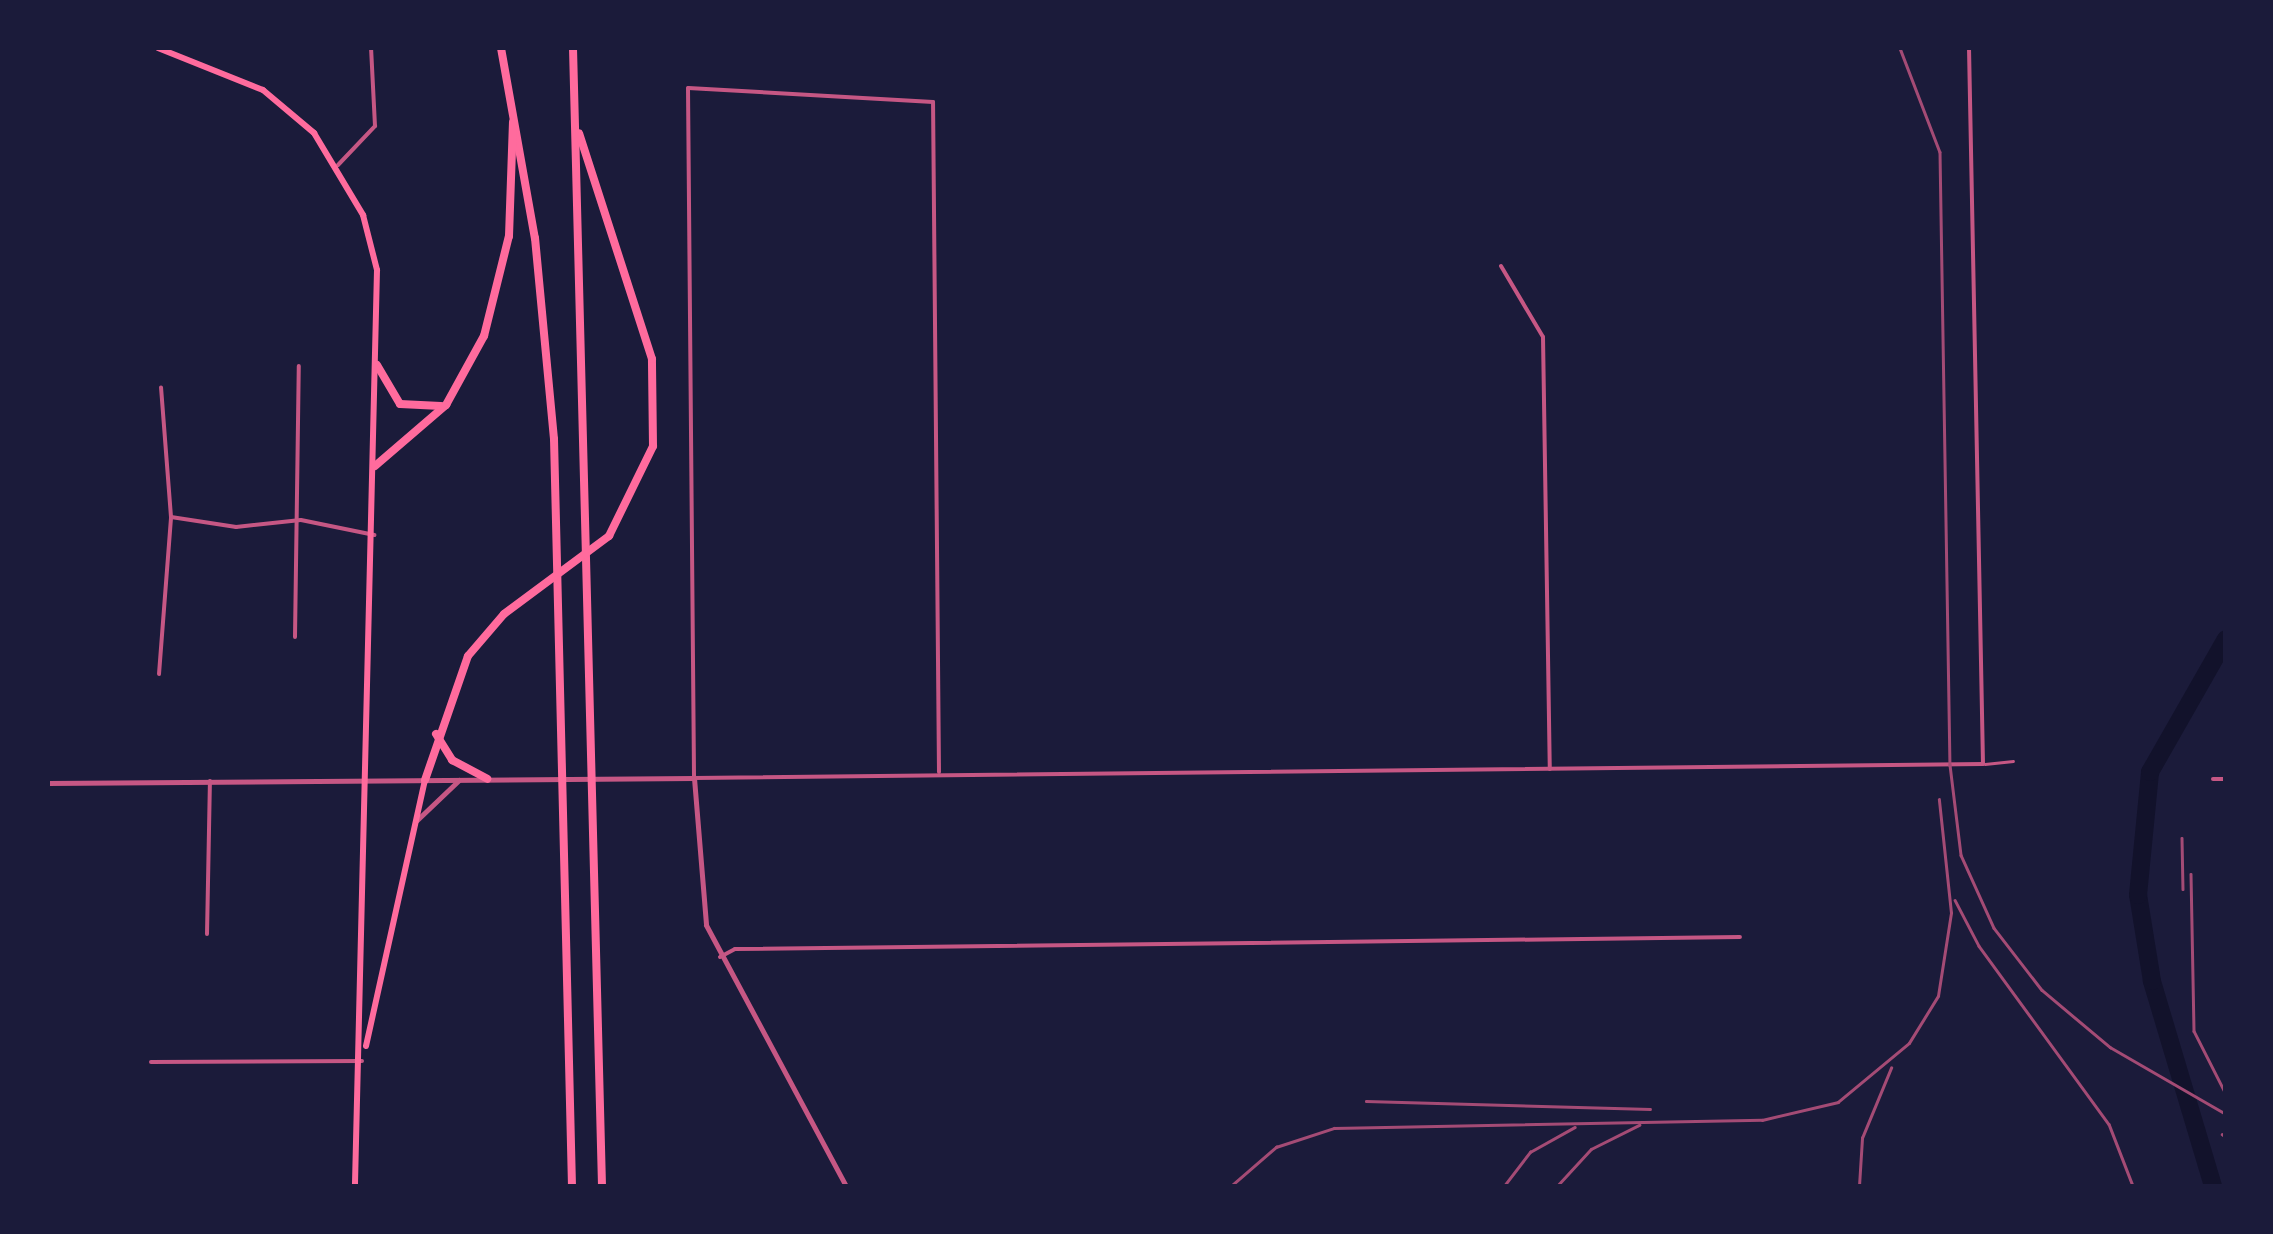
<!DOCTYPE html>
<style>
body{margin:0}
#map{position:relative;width:2273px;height:1234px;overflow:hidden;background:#1b1b3a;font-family:Overpass,sans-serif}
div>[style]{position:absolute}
.river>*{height:18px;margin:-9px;padding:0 9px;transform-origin:9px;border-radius:9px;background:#12122b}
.service>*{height:2.5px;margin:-1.25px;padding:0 1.25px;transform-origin:1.25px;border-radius:1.25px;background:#c65784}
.minor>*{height:4px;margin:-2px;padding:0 2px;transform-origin:2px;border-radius:2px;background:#c65784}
.tertiary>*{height:5px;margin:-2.5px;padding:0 2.5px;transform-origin:2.5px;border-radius:2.5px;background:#c65784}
.primary>*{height:6px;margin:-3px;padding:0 3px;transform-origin:3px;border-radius:3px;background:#ff6b9d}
.motorway>*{height:8px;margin:-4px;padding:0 4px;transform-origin:4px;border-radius:4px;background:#ff6b9d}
.rail>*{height:2.5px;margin:-1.25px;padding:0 1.25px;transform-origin:1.25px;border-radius:1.25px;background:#a44b75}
span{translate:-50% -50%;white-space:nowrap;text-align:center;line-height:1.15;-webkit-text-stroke:10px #1b1b3a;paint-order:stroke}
.frame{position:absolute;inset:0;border:50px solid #1b1b3a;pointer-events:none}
</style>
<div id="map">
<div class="river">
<div style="left:2213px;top:1186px;width:214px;rotate:-106.6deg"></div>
<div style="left:2152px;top:981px;width:87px;rotate:-99.2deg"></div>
<div style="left:2138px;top:895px;width:124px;rotate:-84.4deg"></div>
<div style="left:2150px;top:772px;width:153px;rotate:-60.3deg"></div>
</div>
<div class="service">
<div style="left:1985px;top:764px;width:28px;rotate:-6deg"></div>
</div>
<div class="minor">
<div style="left:338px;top:165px;width:54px;rotate:-46.5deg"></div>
<div style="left:375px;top:126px;width:78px;rotate:-92.9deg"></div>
<div style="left:1501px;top:266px;width:82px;rotate:59.4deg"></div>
<div style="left:1543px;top:337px;width:432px;rotate:89.1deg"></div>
<div style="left:171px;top:517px;width:66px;rotate:8.7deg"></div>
<div style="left:236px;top:527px;width:65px;rotate:-6.1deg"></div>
<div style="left:301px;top:520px;width:75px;rotate:11.6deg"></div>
<div style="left:295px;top:637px;width:271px;rotate:-89.2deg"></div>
<div style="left:159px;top:674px;width:157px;rotate:-85.6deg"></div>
<div style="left:171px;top:517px;width:130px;rotate:-94.4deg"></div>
<div style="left:939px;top:772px;width:670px;rotate:-90.51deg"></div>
<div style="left:933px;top:102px;width:245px;rotate:-176.7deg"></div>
<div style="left:688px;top:88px;width:690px;rotate:89.5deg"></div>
<div style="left:694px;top:778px;width:1289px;rotate:-0.62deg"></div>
<div style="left:1983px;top:764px;width:716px;rotate:-91.12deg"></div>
<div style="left:2213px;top:779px;width:13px"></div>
<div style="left:207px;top:934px;width:153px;rotate:-88.9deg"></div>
<div style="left:720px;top:957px;width:17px;rotate:-28deg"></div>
<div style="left:735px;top:949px;width:1005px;rotate:-0.68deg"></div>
<div style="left:151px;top:1062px;width:211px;rotate:-0.3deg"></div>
<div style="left:150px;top:1186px;width:10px"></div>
<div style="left:171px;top:1186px;width:68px"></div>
</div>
<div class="tertiary">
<div style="left:48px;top:783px;width:646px;rotate:-0.44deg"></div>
<div style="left:694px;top:778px;width:147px;rotate:85.3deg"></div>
<div style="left:706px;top:925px;width:296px;rotate:61.8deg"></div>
<div style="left:417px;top:820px;width:58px;rotate:-43.6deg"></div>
</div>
<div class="primary">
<div style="left:158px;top:48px;width:113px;rotate:21.8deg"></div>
<div style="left:263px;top:90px;width:67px;rotate:40.1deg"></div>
<div style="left:314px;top:133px;width:96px;rotate:59.1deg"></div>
<div style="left:363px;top:215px;width:57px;rotate:75.7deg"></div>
<div style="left:377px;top:270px;width:916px;rotate:91.38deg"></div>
<div style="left:366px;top:1046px;width:272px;rotate:-77.5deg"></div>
</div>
<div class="motorway">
<div style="left:501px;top:48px;width:193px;rotate:79.9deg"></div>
<div style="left:535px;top:238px;width:202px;rotate:84.6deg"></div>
<div style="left:554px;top:439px;width:747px;rotate:88.62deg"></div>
<div style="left:573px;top:48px;width:1138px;rotate:88.54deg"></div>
<div style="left:377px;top:365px;width:45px;rotate:59.5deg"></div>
<div style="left:400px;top:404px;width:41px;rotate:2.8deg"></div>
<div style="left:375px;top:466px;width:94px;rotate:-40.7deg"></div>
<div style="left:446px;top:405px;width:79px;rotate:-61.2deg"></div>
<div style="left:484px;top:336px;width:103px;rotate:-76deg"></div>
<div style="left:509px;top:236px;width:114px;rotate:-88deg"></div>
<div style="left:436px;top:734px;width:31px;rotate:58deg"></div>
<div style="left:452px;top:760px;width:40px;rotate:28deg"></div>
<div style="left:425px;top:780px;width:131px;rotate:-70.9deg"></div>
<div style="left:468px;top:656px;width:55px;rotate:-49.4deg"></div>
<div style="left:504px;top:614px;width:131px;rotate:-36.6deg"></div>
<div style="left:609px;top:536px;width:100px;rotate:-63.9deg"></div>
<div style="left:653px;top:446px;width:87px;rotate:-90.7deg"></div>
<div style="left:652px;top:359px;width:237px;rotate:-107.9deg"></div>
</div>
<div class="rail">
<div style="left:1900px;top:48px;width:111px;rotate:69deg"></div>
<div style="left:1940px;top:152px;width:613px;rotate:89.07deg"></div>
<div style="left:1950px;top:765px;width:91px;rotate:83deg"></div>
<div style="left:1961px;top:855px;width:80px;rotate:65.7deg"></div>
<div style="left:1994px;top:928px;width:78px;rotate:52.3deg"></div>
<div style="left:2042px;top:990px;width:89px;rotate:40deg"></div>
<div style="left:2110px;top:1047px;width:134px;rotate:30deg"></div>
<div style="left:2182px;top:838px;width:51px;rotate:88.9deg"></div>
<div style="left:2191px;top:874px;width:157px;rotate:88.9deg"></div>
<div style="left:2194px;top:1031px;width:71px;rotate:63.1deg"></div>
<div style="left:1955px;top:900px;width:52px;rotate:62.4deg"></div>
<div style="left:1979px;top:946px;width:220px;rotate:53.9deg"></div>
<div style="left:2109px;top:1124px;width:66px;rotate:68.8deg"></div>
<div style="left:1366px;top:1101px;width:284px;rotate:1.6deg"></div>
<div style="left:2222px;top:1134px;width:5px;rotate:37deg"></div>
<div style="left:1231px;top:1186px;width:60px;rotate:-40.9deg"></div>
<div style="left:1276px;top:1147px;width:61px;rotate:-18.1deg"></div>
<div style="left:1334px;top:1128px;width:428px;rotate:-1.1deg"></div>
<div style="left:1762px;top:1120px;width:78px;rotate:-13.3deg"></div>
<div style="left:1838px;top:1102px;width:92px;rotate:-39.7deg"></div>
<div style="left:1909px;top:1043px;width:55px;rotate:-58.3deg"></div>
<div style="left:1938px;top:996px;width:84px;rotate:-81.1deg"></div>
<div style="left:1951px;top:913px;width:114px;rotate:-96.1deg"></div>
<div style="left:1504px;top:1186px;width:43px;rotate:-52.6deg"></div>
<div style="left:1530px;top:1152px;width:51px;rotate:-29.1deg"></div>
<div style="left:1557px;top:1186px;width:50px;rotate:-47.4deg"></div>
<div style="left:1591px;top:1149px;width:54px;rotate:-26.6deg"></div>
<div style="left:1859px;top:1186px;width:48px;rotate:-86.4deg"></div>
<div style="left:1862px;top:1138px;width:76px;rotate:-67.5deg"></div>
</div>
<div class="frame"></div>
</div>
